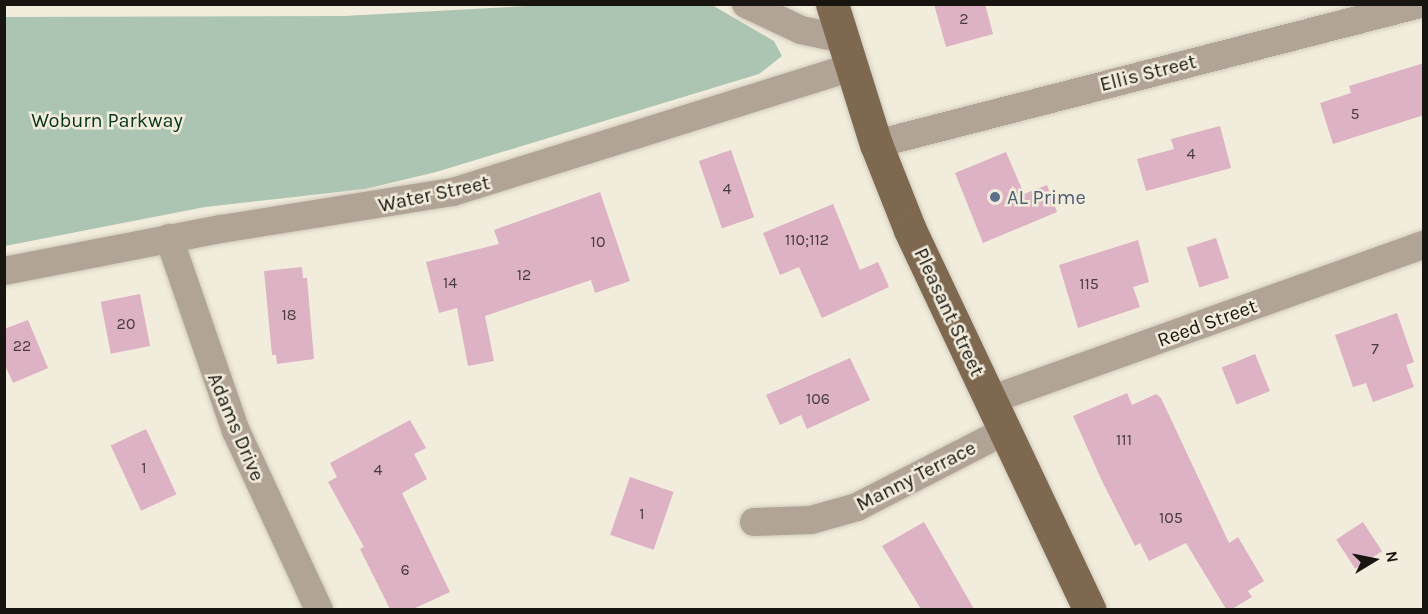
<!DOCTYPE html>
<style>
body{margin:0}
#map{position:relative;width:1428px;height:614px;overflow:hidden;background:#f2ecdc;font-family:Karla,sans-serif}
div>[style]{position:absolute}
.green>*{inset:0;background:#acc5b3}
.building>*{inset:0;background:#dcb2c4;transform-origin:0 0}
.roads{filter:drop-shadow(0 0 2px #cfcabb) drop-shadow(0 0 2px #cfcabb)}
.minor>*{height:28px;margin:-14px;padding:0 14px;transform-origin:14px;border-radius:14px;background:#b1a496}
.primary>*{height:33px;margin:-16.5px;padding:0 16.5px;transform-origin:16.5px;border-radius:16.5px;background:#7f6850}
.dots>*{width:16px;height:16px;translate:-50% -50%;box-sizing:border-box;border:3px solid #f2ecdc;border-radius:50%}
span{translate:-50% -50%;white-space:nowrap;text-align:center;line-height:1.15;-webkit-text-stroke:5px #f2ecdc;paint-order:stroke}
.number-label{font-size:16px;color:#493c3d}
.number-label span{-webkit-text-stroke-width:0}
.street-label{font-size:20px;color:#181510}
.park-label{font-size:20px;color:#06351b}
.service-label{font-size:20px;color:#4e5e75}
.left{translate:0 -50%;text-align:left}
.frame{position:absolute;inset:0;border:6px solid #181510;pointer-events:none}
.north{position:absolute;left:1344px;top:530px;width:60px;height:60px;-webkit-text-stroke:4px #f2ecdc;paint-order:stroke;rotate:80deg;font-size:16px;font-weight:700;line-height:24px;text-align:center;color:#181510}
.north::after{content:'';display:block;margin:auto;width:21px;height:27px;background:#181510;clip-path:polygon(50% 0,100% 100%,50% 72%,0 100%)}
</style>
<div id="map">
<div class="green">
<div style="clip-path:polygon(547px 5px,712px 5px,774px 41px,782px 56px,759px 74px,436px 172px,365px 189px,205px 207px,5px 246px,5px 17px,344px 16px)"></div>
</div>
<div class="building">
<div style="clip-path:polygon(934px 4px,985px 4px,993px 34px,946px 47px)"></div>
<div style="clip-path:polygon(1424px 63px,1424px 115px,1333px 144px,1320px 103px,1351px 93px,1349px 86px)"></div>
<div style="clip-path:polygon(1220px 126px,1231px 168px,1146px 191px,1137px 159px,1174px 149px,1171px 139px)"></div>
<div style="left:731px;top:150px;width:71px;height:34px;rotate:71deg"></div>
<div style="clip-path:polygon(1006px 152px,1024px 194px,1047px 185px,1057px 212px,983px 243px,955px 173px)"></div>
<div style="clip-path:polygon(600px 192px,630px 281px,595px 293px,591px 280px,485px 316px,494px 361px,468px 366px,457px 308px,439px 313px,426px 262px,499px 244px,494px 230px)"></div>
<div style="clip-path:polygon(833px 204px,860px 270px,878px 262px,889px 287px,822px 318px,799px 267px,780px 275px,763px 233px)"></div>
<div style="left:1216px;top:238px;width:42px;height:31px;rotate:72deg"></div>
<div style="clip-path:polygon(1138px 240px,1149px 282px,1133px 287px,1140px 307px,1078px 328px,1059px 265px)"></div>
<div style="clip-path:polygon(302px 267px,303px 278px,307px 278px,314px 359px,277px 364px,276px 355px,272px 355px,264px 271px)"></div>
<div style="left:140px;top:294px;width:53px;height:40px;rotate:79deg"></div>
<div style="clip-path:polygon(1397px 313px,1414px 362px,1406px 365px,1414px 387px,1373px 402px,1366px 383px,1353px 387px,1335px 335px)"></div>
<div style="clip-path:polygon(28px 320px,48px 368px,13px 383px,4px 363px,4px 329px)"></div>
<div style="left:1255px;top:354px;width:40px;height:36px;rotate:68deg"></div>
<div style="clip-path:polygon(850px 358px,870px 400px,807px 429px,801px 415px,780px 425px,766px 395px)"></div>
<div style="clip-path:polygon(1127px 393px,1132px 405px,1156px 394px,1161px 398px,1229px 543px,1238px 537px,1264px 581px,1248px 591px,1252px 597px,1232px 609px,1226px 609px,1186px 543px,1149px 561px,1140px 543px,1135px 546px,1102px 481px,1073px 416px)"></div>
<div style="clip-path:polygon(410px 420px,426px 448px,414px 454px,427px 479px,402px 493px,450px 592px,413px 609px,390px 609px,360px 549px,364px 547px,328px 482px,337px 477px,330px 463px)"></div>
<div style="left:146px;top:429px;width:72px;height:39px;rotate:65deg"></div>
<div style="left:630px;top:477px;width:46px;height:61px;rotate:19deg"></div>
<div style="clip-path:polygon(924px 522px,974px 609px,921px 609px,882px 546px)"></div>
<div style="left:1363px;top:522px;width:35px;height:32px;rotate:57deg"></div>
</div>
<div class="roads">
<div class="minor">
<div style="left:746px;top:4px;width:61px;rotate:25.3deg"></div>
<div style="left:801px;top:30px;width:43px;rotate:12.1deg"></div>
<div style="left:876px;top:144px;width:562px;rotate:-14.43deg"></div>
<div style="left:169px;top:238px;width:204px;rotate:70.9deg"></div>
<div style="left:236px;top:431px;width:197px;rotate:65.1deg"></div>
<div style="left:4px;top:271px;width:221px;rotate:-11deg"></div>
<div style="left:221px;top:229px;width:235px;rotate:-9.1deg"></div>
<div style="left:453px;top:192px;width:418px;rotate:-17.4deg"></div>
<div style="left:990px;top:400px;width:461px;rotate:-19.7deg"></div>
<div style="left:754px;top:522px;width:57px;rotate:-2deg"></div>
<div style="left:811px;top:520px;width:48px;rotate:-15.8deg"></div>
<div style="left:857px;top:507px;width:166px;rotate:-27.2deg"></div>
</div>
<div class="primary">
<div style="left:832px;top:4px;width:147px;rotate:72.6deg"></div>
<div style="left:876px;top:144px;width:92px;rotate:68.4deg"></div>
<div style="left:910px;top:230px;width:420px;rotate:64.7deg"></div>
</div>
</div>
<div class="dots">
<div style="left:995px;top:197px;background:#5c6f8a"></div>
</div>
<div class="number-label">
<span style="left:964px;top:19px">2</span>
<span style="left:1355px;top:114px">5</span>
<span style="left:1191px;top:154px">4</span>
<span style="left:727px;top:189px">4</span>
<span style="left:807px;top:240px">110;112</span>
<span style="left:598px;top:242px">10</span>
<span style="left:524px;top:275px">12</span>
<span style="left:450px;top:283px">14</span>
<span style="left:1089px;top:284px">115</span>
<span style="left:289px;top:315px">18</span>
<span style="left:126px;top:324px">20</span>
<span style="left:22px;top:346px">22</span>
<span style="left:1375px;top:349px">7</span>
<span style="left:818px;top:399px">106</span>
<span style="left:1124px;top:440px">111</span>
<span style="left:144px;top:468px">1</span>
<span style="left:378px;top:470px">4</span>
<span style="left:642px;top:514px">1</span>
<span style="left:1171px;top:518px">105</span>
<span style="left:405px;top:570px">6</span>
</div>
<div class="street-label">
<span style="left:1148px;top:73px;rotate:-14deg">Ellis Street</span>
<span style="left:434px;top:194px;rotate:-12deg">Water Street</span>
<span style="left:949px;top:312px;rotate:65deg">Pleasant Street</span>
<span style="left:1207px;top:323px;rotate:-20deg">Reed Street</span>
<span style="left:236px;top:427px;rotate:67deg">Adams Drive</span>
<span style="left:916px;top:476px;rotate:-27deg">Manny Terrace</span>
</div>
<div class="park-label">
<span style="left:107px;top:120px">Woburn Parkway</span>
</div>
<div class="service-label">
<span class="left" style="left:1007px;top:197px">AL Prime</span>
</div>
<div class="frame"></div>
<div class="north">N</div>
</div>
